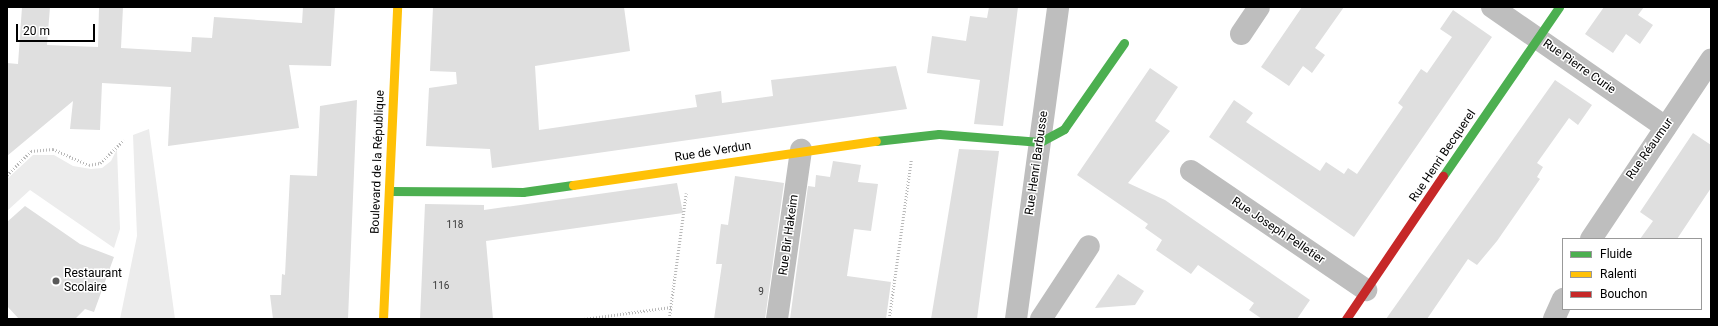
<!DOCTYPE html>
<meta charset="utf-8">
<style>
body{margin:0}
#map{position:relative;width:1718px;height:326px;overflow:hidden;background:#fff;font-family:Roboto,sans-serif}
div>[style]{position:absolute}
.green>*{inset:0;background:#ececec}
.building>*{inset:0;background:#dfdfdf}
.path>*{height:2.5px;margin-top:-1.25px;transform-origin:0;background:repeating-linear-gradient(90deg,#b9b9b9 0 1px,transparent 0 3px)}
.street>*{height:22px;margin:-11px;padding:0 11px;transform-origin:11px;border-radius:11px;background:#bebebe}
.fast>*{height:9px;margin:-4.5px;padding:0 4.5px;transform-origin:4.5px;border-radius:4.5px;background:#4caf50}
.slow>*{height:9px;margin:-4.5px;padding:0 4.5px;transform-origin:4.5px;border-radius:4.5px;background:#ffc107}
.jam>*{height:9px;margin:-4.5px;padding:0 4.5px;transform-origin:4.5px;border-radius:4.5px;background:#c62828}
.dots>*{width:11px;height:11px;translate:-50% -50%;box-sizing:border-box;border:2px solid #fff;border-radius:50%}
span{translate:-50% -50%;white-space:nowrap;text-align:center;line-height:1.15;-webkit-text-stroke:3px #fff;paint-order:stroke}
.number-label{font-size:10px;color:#383838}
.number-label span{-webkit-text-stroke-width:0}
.street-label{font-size:12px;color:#000}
.poi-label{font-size:12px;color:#000}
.left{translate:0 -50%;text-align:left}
.frame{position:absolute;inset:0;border:8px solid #000;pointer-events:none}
.legend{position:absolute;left:1562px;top:238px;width:140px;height:72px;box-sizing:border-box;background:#fff;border:1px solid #999;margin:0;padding:5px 7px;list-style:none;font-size:12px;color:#000}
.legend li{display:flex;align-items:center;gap:8px;height:20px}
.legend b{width:20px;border:1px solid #999}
.scale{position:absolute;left:16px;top:24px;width:79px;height:18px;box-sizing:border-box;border:2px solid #000;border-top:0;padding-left:5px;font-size:12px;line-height:14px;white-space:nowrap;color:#000;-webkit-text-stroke:3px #fff;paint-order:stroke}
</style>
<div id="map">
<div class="green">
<div style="clip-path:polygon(149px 129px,175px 319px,120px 319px,137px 236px,133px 135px)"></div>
<div style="clip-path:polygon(117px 149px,120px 229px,114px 248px,30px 190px,7px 211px,7px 179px,33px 155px,54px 155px,73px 166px,91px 169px,102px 168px,111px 161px)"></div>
</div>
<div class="building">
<div style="clip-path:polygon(22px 7px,50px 7px,47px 45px,98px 47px,99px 7px,123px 7px,121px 48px,191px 52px,192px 37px,212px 38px,214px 17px,302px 23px,303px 7px,335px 7px,331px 66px,289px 65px,299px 128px,168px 146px,171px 87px,102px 83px,100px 130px,70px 129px,73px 101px,7px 156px,7px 63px,18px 64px)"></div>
<div style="clip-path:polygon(433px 7px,624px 7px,630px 51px,535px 66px,539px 130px,697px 107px,695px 95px,721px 91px,722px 103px,773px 96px,771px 80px,896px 66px,907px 109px,492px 168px,490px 149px,426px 146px,429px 88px,457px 84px,456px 72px,430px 71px)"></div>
<div style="clip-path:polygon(989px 7px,1018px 7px,1003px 126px,974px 124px,980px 80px,927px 73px,932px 36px,966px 41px,970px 16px,987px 18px)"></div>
<div style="clip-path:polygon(1302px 7px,1344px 7px,1315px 48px,1325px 55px,1312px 73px,1303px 66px,1289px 86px,1261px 67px)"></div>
<div style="clip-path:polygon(1604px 7px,1644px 7px,1638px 15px,1653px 25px,1640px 44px,1626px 34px,1613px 53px,1585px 34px)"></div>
<div style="clip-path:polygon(1453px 10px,1492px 37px,1354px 237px,1209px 137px,1234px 100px,1253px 113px,1246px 122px,1320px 171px,1326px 162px,1344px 174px,1348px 168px,1357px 174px,1403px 107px,1398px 103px,1421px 69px,1427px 73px,1452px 37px,1440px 29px)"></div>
<div style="clip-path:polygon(1150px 68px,1178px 87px,1155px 121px,1170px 131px,1128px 183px,1165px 200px,1310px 300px,1297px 319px,1262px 319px,1249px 310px,1254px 303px,1198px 265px,1191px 274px,1156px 250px,1162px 240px,1145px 228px,1148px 224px,1077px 175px)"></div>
<div style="clip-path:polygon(1555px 80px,1592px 105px,1578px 125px,1569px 118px,1537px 163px,1543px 167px,1537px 177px,1540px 179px,1497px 241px,1477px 265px,1468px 259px,1427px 319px,1386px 319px)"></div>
<div style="clip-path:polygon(357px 100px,348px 319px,273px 319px,270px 295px,281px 295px,282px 274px,285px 275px,290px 175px,317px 176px,320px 106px)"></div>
<div style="clip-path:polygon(1693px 133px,1711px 145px,1711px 188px,1677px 239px,1640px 239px,1653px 221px,1640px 212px)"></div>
<div style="clip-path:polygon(959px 149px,999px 151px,977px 319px,931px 319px)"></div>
<div style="clip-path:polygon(833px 161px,861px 165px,858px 182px,878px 184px,871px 231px,854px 229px,847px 276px,891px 282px,886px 319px,790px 319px,808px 186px,815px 187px,816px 175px,830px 177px)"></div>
<div style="clip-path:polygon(735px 176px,784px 183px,765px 319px,714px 319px,722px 264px,716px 264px,721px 224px,728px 225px)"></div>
<div style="clip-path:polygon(677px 183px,683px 213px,486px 241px,493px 319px,420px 319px,425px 204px,484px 205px,484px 210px)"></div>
<div style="clip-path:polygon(25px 206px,80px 244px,114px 257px,94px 312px,85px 309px,75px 319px,19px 319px,7px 306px,7px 222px)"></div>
<div style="clip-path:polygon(1118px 274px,1144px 291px,1135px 305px,1095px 308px)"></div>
</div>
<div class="path">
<div style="left:7px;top:175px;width:34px;rotate:-45deg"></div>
<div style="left:31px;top:151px;width:22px;rotate:-5deg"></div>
<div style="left:53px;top:149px;width:39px;rotate:24deg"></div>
<div style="left:89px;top:165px;width:11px;rotate:-10deg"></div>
<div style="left:100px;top:163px;width:33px;rotate:-44deg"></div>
<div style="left:584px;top:319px;width:88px;rotate:-7.9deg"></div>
<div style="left:669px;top:319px;width:127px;rotate:-82.3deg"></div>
<div style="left:889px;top:319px;width:160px;rotate:-82.1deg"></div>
</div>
<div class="street">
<div style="left:1492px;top:7px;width:211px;rotate:34.7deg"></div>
<div style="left:1241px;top:34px;width:32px;rotate:-56deg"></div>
<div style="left:1191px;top:171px;width:212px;rotate:34.2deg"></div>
<div style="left:1591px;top:239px;width:216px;rotate:-56.2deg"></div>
<div style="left:777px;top:319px;width:171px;rotate:-81.9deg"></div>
<div style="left:1016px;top:319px;width:315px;rotate:-82.3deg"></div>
<div style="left:1041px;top:319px;width:87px;rotate:-56.7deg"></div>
<div style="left:1554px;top:319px;width:22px;rotate:-66deg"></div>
</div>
<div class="fast">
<div style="left:876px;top:141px;width:63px;rotate:-6.3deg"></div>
<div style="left:939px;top:134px;width:101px;rotate:4.5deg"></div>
<div style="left:1040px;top:142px;width:27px;rotate:-28deg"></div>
<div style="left:1064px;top:129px;width:105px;rotate:-55.1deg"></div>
<div style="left:1443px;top:176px;width:205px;rotate:-55.5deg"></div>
<div style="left:389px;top:191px;width:134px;rotate:0.4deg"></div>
<div style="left:523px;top:192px;width:50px;rotate:-8deg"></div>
</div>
<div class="slow">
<div style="left:573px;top:185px;width:306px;rotate:-8.3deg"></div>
<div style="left:383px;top:319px;width:312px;rotate:-87.4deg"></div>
</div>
<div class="jam">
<div style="left:1346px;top:319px;width:173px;rotate:-55.9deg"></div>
</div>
<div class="dots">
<div style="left:56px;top:281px;background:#595959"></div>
</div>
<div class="number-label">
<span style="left:455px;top:225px">118</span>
<span style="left:441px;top:286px">116</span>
<span style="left:761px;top:292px">9</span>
</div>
<div class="street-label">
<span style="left:1579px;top:67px;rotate:35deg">Rue Pierre Curie</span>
<span style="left:1650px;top:149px;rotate:-55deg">Rue Réaumur</span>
<span style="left:713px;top:152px;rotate:-9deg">Rue de Verdun</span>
<span style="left:1443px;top:156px;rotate:-56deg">Rue Henri Becquerel</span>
<span style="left:378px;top:162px;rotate:-88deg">Boulevard de la République</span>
<span style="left:1037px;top:163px;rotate:-82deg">Rue Henri Barbusse</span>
<span style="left:1278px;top:231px;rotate:34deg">Rue Joseph Pelletier</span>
<span style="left:789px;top:235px;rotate:-82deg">Rue Bir Hakeim</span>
</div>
<div class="poi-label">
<span class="left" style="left:64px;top:281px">Restaurant<br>Scolaire</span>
</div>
<div class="frame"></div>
<ul class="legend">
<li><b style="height:5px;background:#4caf50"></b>Fluide</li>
<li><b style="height:5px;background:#ffc107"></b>Ralenti</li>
<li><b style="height:5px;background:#c62828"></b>Bouchon</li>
</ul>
<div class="scale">20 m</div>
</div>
